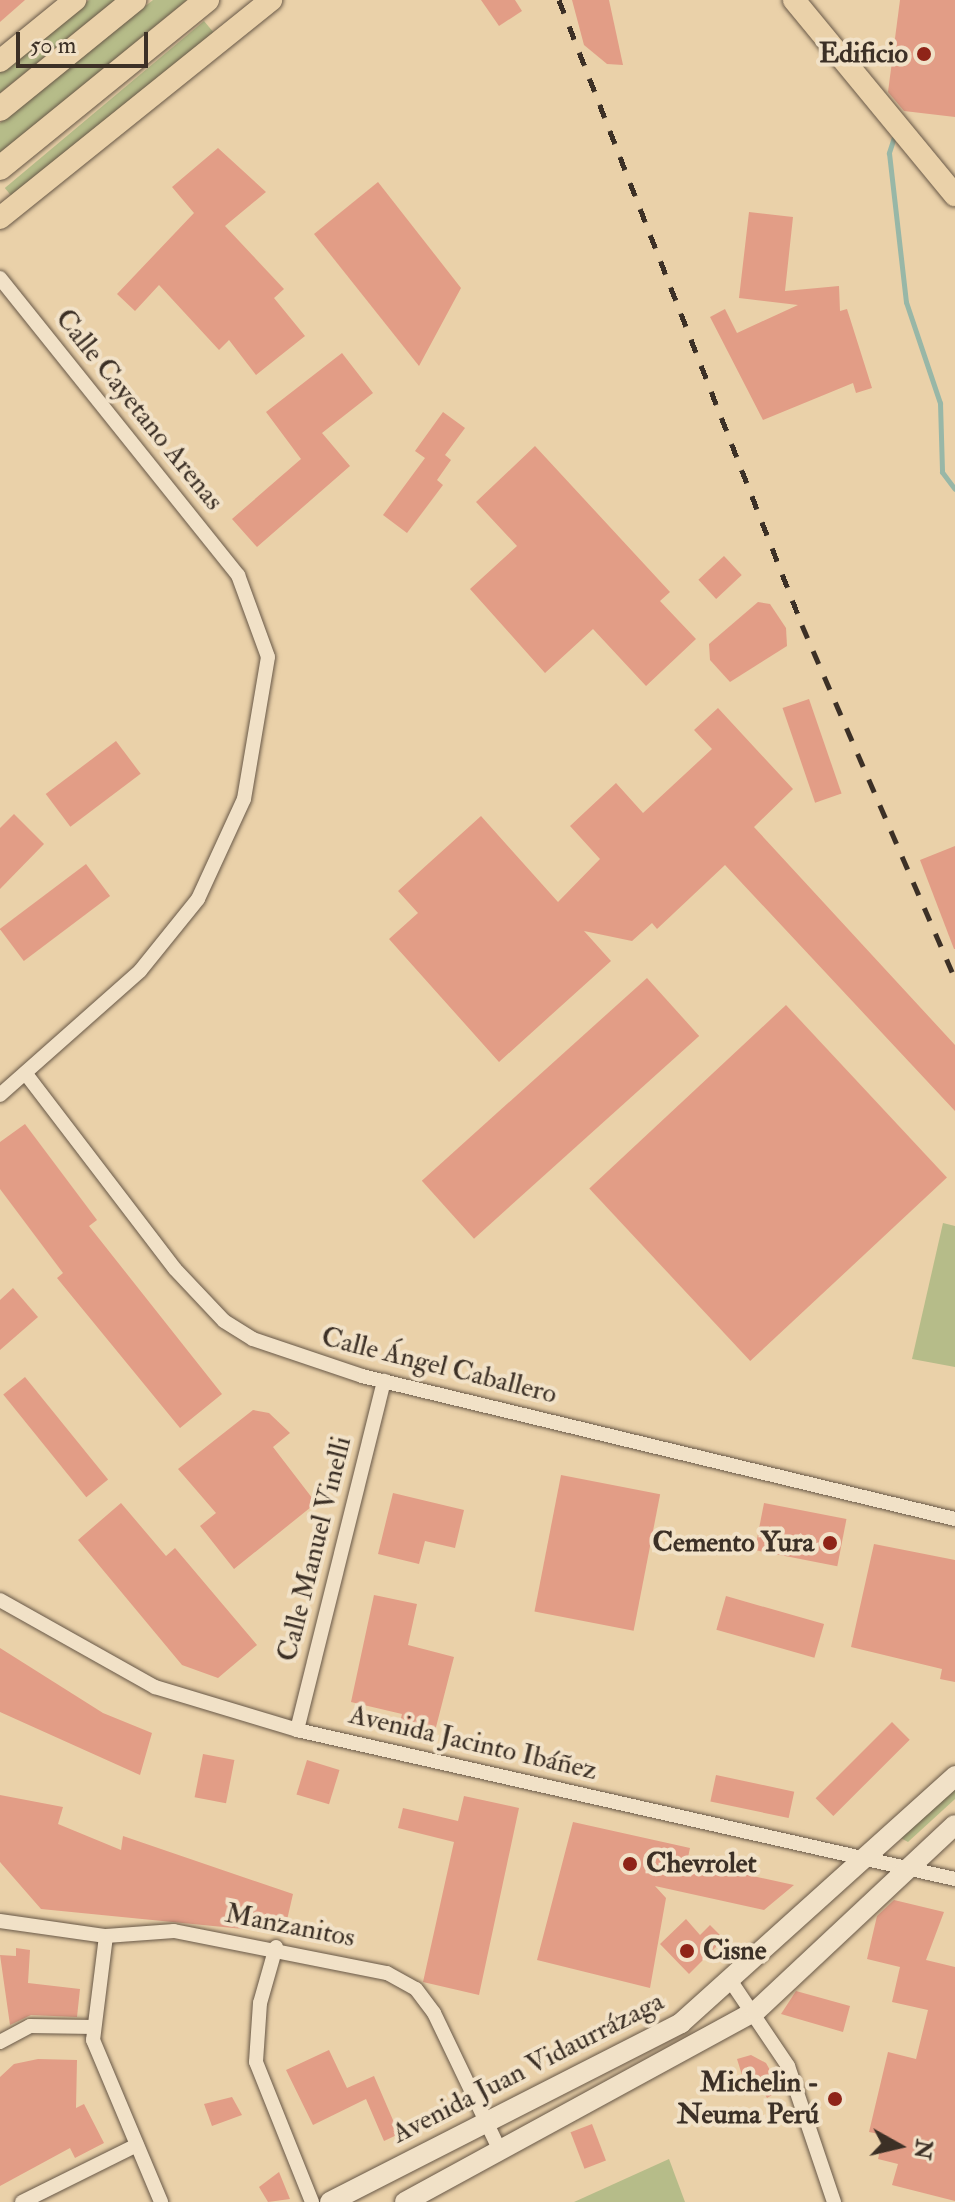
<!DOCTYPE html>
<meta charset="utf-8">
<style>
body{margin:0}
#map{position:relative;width:955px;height:2202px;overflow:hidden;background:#ead1a9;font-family:"IM FELL Double Pica",serif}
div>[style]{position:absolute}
.green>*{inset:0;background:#b6bc89;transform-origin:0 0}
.stream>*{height:5px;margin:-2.5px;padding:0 2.5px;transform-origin:2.5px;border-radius:2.5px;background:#98b7a7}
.building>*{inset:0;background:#e29d86;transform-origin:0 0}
.roads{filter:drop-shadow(0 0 2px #685847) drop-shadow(0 0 2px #685847)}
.minor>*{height:14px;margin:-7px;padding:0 7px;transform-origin:7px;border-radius:7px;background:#f1e1c7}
.secondary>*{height:20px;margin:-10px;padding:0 10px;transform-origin:10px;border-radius:10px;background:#f1e1c7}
.primary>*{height:22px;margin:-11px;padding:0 11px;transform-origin:11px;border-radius:11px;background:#ead1a9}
.trunk>*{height:24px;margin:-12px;padding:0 12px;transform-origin:12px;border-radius:12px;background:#ead1a9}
.rail>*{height:5px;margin-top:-2.5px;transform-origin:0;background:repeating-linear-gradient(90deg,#3c3026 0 14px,transparent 0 28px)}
.dots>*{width:22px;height:22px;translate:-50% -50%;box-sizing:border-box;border:4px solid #f1e1c7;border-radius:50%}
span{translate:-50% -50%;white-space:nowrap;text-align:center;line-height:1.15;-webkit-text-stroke:8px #f1e1c7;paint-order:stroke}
.poi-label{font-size:28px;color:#3c3026;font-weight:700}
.right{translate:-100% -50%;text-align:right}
.left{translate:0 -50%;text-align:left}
.street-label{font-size:28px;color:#3c3026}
.north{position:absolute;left:859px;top:2106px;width:80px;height:80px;-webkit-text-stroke:6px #f1e1c7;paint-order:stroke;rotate:98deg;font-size:22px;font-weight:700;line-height:32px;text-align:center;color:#3c3026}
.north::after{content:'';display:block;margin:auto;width:28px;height:36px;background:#3c3026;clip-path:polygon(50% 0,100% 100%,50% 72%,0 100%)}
.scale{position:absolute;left:16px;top:32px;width:132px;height:36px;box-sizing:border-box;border:4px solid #3c3026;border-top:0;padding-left:10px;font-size:24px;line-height:28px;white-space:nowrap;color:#3c3026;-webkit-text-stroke:6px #f1e1c7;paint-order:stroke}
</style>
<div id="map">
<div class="green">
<div style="clip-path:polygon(89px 0,115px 0,0 93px,0 72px)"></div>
<div style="clip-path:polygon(153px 0,187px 0,0 154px,0 123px)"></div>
<div style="left:204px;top:21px;width:16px;height:260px;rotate:50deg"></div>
<div style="clip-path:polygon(943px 1223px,955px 1226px,955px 1367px,912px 1359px)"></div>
<div style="clip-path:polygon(955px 1784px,955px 1799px,908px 1842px,897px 1836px)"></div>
<div style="clip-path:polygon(669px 2159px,685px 2202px,574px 2202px)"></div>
</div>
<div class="stream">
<div style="left:895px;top:134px;width:20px;rotate:108deg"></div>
<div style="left:889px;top:153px;width:150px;rotate:83.5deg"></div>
<div style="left:906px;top:302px;width:107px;rotate:71.4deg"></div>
<div style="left:940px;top:403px;width:69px;rotate:88.3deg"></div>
<div style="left:942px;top:472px;width:21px;rotate:53deg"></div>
</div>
<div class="building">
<div style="clip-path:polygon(0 0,25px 0,0 22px)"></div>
<div style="clip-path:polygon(481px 0,515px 0,522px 11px,499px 26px)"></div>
<div style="clip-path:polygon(572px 0,609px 0,623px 65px,607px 64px,584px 45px)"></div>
<div style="clip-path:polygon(900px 0,955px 0,955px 117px,904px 111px,888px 92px)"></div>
<div style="clip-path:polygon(218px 148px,266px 192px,225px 226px,284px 289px,274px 298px,305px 336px,256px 375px,229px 340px,219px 350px,159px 285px,135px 311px,117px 294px,194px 213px,172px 187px)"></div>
<div style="clip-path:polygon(378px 182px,461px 288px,419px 366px,314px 234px)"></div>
<div style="clip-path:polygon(749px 212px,793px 217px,785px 291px,839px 286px,840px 311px,847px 309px,872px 388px,856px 393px,853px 383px,763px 420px,710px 317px,725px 309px,737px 333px,798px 305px,739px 298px)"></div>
<div style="clip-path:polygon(342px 353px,373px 393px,322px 433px,350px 466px,257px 547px,232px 519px,301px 459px,266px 412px)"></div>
<div style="clip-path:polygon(443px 412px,465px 428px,445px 455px,451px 460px,437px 480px,443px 485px,407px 533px,383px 515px,425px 458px,415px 451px)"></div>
<div style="clip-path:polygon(535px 446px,670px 592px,660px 601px,696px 639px,646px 686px,593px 629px,545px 673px,470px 589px,517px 546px,476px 502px)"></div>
<div style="left:724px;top:556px;width:26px;height:35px;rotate:47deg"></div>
<div style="clip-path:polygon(758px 602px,770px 604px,786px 628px,787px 646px,730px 682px,710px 660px,709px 644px)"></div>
<div style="left:809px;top:699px;width:100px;height:28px;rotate:71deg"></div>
<div style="clip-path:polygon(718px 708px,793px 789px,754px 827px,955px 1045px,955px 1111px,725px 865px,657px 929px,652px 923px,632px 941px,584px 931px,611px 961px,499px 1062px,389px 939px,418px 913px,398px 891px,481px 816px,558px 902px,600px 859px,570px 826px,616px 783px,643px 813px,712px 749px,694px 730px)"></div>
<div style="left:116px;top:741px;width:41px;height:88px;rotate:53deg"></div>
<div style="clip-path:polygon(14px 814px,44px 844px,0 889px,0 828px)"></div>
<div style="clip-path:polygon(955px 846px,955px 949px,954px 949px,920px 860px)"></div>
<div style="left:86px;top:864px;width:40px;height:108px;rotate:53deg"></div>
<div style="left:647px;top:978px;width:78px;height:303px;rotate:48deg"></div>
<div style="left:786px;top:1005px;width:236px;height:269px;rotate:47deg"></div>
<div style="clip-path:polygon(25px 1124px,97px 1220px,89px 1226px,222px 1394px,180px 1428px,57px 1278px,63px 1273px,0 1189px,0 1142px)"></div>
<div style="clip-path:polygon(13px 1288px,38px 1317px,0 1350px,0 1300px)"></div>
<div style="left:25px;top:1377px;width:132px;height:28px;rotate:51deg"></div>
<div style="clip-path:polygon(253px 1410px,269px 1413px,290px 1433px,273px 1447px,316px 1503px,234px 1569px,200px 1526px,216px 1513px,178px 1469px)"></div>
<div style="left:561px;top:1475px;width:101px;height:139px;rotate:11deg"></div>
<div style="clip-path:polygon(393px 1493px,464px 1510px,455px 1548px,425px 1541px,419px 1564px,378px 1554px)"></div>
<div style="clip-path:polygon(121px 1503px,166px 1556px,175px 1548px,257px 1645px,218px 1678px,182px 1665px,78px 1540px)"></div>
<div style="left:764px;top:1503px;width:84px;height:48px;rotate:11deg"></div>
<div style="clip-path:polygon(874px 1544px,955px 1560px,955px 1682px,940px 1679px,942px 1669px,851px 1647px)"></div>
<div style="clip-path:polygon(374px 1595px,417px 1604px,408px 1645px,454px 1657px,435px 1731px,400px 1722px,402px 1714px,351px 1702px)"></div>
<div style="left:726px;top:1596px;width:102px;height:35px;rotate:16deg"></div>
<div style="clip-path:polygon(0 1648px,103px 1713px,152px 1733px,140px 1775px,0 1712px)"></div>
<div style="left:892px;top:1722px;width:25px;height:108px;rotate:45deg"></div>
<div style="left:203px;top:1754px;width:32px;height:44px;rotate:11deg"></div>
<div style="left:307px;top:1760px;width:34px;height:36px;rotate:17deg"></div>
<div style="left:716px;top:1775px;width:80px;height:27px;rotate:12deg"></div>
<div style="clip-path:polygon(0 1795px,63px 1807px,58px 1824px,121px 1850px,123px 1836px,293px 1894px,284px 1933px,41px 1909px,0 1862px)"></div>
<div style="clip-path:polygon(464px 1796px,519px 1808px,479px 1995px,423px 1982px,454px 1842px,398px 1828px,403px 1808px,458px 1821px)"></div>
<div style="clip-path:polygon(573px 1822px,690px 1848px,687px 1862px,794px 1885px,764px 1910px,655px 1886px,666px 1898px,650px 1988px,537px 1960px)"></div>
<div style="clip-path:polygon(894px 1900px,944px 1912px,926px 1960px,955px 1967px,955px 2201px,892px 2185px,898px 2164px,878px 2159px,884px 2135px,869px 2132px,888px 2052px,916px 2059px,928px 2010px,892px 2002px,900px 1967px,867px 1959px,877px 1916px)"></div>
<div style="clip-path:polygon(686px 1919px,700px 1935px,710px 1925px,724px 1939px,689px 1974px,660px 1944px)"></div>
<div style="clip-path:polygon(16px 1948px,30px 1950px,28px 1983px,80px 1989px,77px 2017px,31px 2015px,10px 2025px,0 1955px,16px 1956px)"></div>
<div style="clip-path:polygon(796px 1991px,850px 2006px,843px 2032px,781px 2014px)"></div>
<div style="clip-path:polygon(329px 2050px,347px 2088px,374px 2076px,399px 2134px,384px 2141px,366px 2099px,313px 2125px,286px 2070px)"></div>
<div style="clip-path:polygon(751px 2055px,766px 2063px,781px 2090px,767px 2098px,755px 2077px,742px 2075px,737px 2059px)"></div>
<div style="clip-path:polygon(38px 2059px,77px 2060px,76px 2108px,84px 2104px,104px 2143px,75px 2158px,70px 2148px,0 2186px,0 2077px,14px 2064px)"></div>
<div style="clip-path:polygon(232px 2097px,242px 2115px,212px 2126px,204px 2104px)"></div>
<div style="left:592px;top:2124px;width:39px;height:23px;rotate:69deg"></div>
<div style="clip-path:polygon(279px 2172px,290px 2199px,268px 2202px,259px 2187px)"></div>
</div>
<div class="roads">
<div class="minor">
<div style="left:0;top:278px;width:381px;rotate:51.3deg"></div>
<div style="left:238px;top:575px;width:87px;rotate:69.9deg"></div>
<div style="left:268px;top:657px;width:144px;rotate:99.6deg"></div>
<div style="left:244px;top:799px;width:110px;rotate:114.7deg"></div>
<div style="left:198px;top:899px;width:92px;rotate:128.9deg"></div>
<div style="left:140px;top:971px;width:187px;rotate:138.5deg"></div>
<div style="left:26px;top:1074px;width:245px;rotate:52.6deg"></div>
<div style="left:175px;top:1269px;width:71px;rotate:46.7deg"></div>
<div style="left:224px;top:1321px;width:34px;rotate:32deg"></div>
<div style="left:253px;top:1339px;width:115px;rotate:18.7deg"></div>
<div style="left:362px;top:1376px;width:610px;rotate:13.56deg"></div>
<div style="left:0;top:1600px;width:178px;rotate:29.3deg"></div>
<div style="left:155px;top:1687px;width:148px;rotate:16.8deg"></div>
<div style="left:297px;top:1730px;width:675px;rotate:12.76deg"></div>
<div style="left:297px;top:1730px;width:360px;rotate:-76deg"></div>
<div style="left:0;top:1921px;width:107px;rotate:8.1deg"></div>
<div style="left:106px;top:1936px;width:68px;rotate:-4.2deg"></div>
<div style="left:174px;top:1931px;width:217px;rotate:11.2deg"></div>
<div style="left:387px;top:1973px;width:33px;rotate:29deg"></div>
<div style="left:416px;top:1989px;width:30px;rotate:53deg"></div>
<div style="left:434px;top:2013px;width:153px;rotate:64.4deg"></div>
<div style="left:106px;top:1936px;width:105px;rotate:97.1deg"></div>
<div style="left:93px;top:2040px;width:176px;rotate:67.2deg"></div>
<div style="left:276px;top:1947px;width:58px;rotate:105.9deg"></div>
<div style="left:260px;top:2003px;width:59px;rotate:93.9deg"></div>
<div style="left:256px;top:2062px;width:151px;rotate:68.2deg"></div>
<div style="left:730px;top:1980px;width:104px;rotate:56deg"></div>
<div style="left:788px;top:2066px;width:144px;rotate:71.3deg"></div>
<div style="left:0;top:2042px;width:34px;rotate:-28deg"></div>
<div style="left:30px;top:2026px;width:64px;rotate:0.9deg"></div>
<div style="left:22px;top:2202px;width:128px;rotate:-26.4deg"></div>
</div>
<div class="secondary">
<div style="left:330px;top:2202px;width:394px;rotate:-27deg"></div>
<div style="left:681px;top:2023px;width:369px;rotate:-42deg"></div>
<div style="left:405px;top:2202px;width:400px;rotate:-28.6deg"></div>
<div style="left:756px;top:2011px;width:272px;rotate:-43.1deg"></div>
</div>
<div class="primary">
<div style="left:794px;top:0;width:253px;rotate:50.5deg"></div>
<div style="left:0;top:61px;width:97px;rotate:-39.1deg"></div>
<div style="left:0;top:218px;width:348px;rotate:-38.8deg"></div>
</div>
<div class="trunk">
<div style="left:0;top:109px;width:173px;rotate:-39.1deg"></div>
<div style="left:0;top:168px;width:267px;rotate:-39.1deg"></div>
</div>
</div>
<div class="rail">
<div style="left:559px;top:0;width:671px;rotate:68.75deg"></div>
<div style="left:802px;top:625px;width:386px;rotate:66.6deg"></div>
</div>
<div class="dots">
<div style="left:924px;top:54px;background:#8f2418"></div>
<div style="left:830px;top:1543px;background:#8f2418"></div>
<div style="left:630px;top:1864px;background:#8f2418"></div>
<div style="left:687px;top:1951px;background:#8f2418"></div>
<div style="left:835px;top:2099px;background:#8f2418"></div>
</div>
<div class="poi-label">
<span class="right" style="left:908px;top:54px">Edificio</span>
<span class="right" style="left:814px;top:1543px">Cemento Yura</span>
<span class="left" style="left:646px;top:1864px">Chevrolet</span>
<span class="left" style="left:703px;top:1951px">Cisne</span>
<span class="right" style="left:819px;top:2099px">Michelin -<br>Neuma Perú</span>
</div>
<div class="street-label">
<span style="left:139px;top:410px;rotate:51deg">Calle Cayetano Arenas</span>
<span style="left:439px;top:1366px;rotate:14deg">Calle Ángel Caballero</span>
<span style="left:315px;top:1549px;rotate:-76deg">Calle Manuel Vinelli</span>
<span style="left:473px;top:1743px;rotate:13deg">Avenida Jacinto Ibáñez</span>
<span style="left:290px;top:1926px;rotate:11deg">Manzanitos</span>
<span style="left:528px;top:2068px;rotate:-27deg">Avenida Juan Vidaurrázaga</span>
</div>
<div class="north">N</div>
<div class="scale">50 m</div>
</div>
